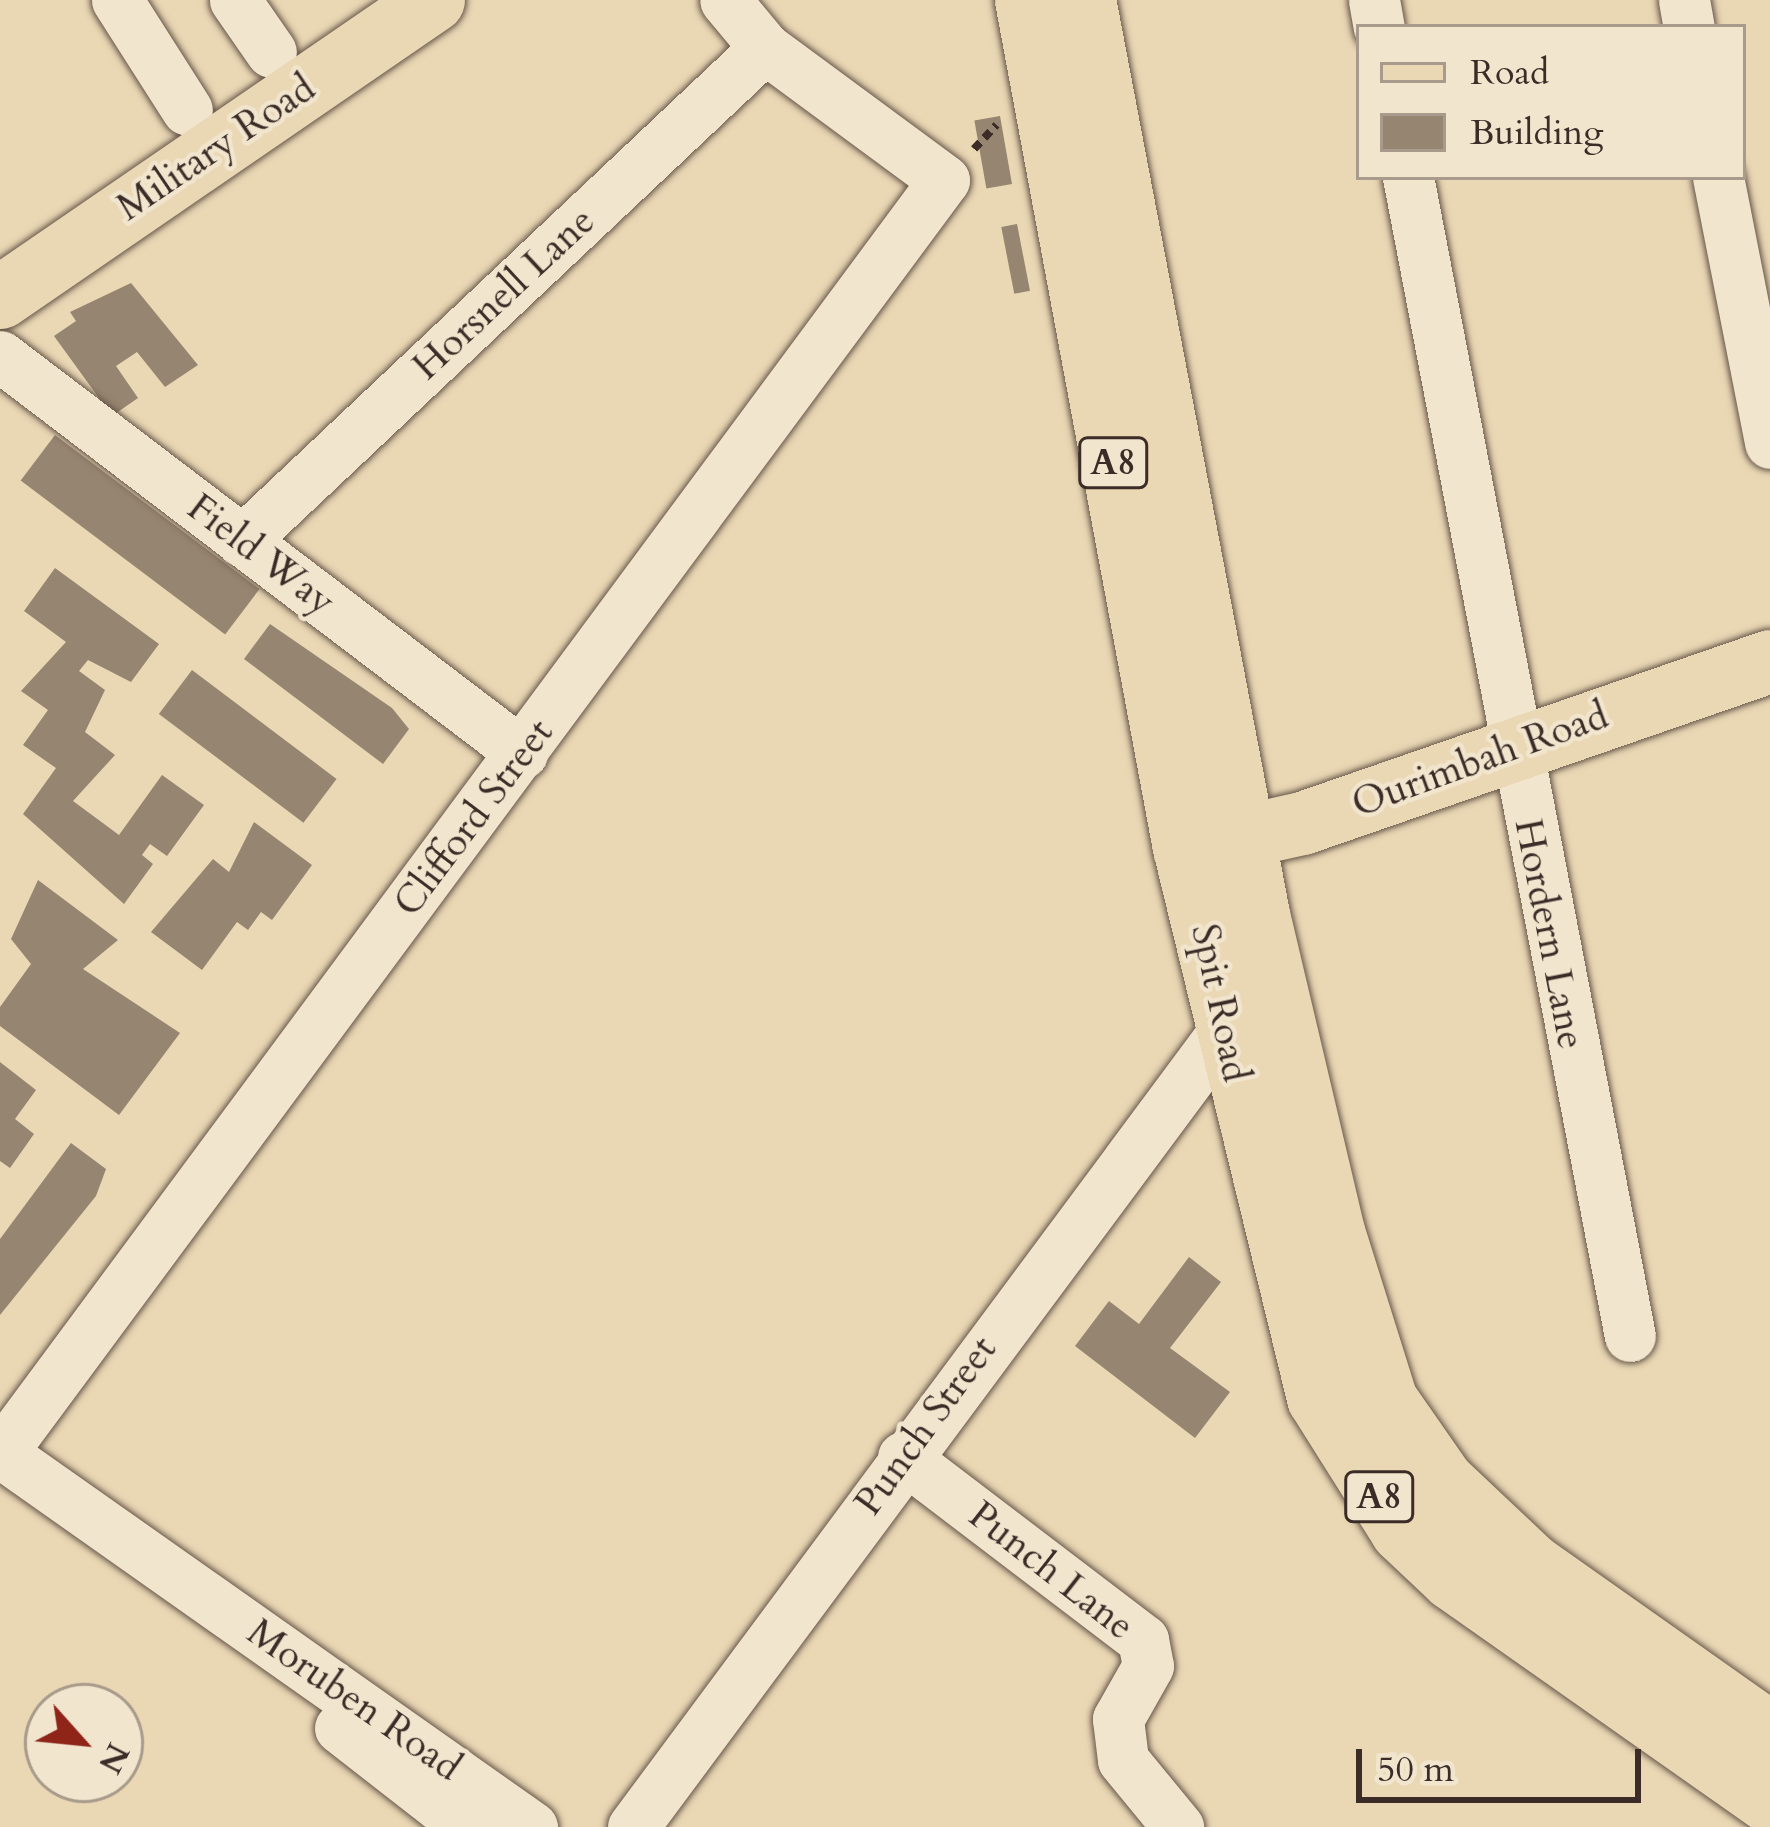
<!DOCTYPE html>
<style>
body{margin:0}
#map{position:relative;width:1770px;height:1827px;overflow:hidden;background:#ead7b4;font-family:Cardo,serif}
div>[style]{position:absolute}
.building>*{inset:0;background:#968570;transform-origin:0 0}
.path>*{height:8px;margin-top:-4px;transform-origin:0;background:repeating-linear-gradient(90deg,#3b2c27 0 9px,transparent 0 15px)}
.roads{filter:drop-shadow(0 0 3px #67574a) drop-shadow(0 0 3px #67574a)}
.minor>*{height:51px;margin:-25.5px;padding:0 25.5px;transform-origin:25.5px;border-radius:25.5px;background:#f1e5ce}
.major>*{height:63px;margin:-31.5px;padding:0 31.5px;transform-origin:31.5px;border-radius:31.5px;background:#ead7b4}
.highway>*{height:66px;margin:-33px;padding:0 33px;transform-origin:33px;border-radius:33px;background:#ead7b4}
span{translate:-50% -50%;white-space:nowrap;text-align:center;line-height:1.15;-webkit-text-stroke:9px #f1e5ce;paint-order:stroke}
.shield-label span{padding:3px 9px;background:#f1e5ce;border:3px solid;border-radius:9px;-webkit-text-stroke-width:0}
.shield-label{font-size:36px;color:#3b2c27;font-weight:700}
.street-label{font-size:39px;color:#3b2c27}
.legend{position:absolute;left:1356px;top:24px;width:390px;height:156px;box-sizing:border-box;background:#f1e5ce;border:3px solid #a89b8b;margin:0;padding:15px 21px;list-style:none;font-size:36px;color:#3b2c27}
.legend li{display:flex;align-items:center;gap:24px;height:60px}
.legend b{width:60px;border:3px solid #a89b8b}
.north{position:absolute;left:24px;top:1683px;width:120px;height:120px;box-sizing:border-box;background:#f1e5ce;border:3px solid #a89b8b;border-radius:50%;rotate:117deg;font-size:33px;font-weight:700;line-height:48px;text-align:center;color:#3b2c27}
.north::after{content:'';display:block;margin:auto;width:42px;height:54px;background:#8f2418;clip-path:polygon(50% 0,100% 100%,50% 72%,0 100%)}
.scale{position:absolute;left:1356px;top:1749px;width:285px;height:54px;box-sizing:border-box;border:6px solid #3b2c27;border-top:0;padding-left:15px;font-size:36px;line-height:42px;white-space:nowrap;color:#3b2c27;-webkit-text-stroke:9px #f1e5ce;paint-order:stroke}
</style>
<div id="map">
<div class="building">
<div style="left:1000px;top:116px;width:69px;height:26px;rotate:80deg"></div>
<div style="left:1017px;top:224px;width:68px;height:16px;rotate:79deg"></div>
<div style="clip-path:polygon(131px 283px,198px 365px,165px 387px,137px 352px,116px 366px,138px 398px,112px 416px,54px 336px,76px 321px,70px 312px)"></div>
<div style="left:55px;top:435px;width:256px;height:57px;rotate:37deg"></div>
<div style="clip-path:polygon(55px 568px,159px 644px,131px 682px,88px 660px,79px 671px,105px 690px,85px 732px,115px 755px,73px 801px,119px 835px,162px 775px,204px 805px,167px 856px,150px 844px,142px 855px,153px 864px,124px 904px,23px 814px,56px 768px,23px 745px,48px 710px,21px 691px,66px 642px,24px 611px)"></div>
<div style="clip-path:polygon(270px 624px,392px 708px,409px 729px,383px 764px,244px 659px)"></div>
<div style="left:192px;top:670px;width:181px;height:55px;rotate:37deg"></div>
<div style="clip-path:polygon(254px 822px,312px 865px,272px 920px,261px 912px,248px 930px,237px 922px,202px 970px,151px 932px,213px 859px,229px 872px)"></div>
<div style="clip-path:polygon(38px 880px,118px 940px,83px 969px,180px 1033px,119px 1115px,0 1026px,0 1007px,31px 964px,11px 939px)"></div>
<div style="clip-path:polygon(0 1062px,36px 1090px,15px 1119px,34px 1134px,10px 1168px,0 1161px)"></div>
<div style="clip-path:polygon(71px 1143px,106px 1169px,96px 1196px,0 1315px,0 1239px)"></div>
<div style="clip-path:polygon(1189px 1257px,1221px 1282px,1170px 1348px,1230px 1392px,1195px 1438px,1075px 1346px,1109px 1301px,1139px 1324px)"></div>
</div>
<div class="path">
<div style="left:974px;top:149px;width:33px;rotate:-47deg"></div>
</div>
<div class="roads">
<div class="minor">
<div style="left:117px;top:0;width:130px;rotate:57.5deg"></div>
<div style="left:235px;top:0;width:63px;rotate:55.3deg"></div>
<div style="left:1374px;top:0;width:27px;rotate:80deg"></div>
<div style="left:1684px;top:0;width:27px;rotate:80deg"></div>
<div style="left:1408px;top:177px;width:1180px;rotate:79.16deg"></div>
<div style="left:1718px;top:177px;width:271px;rotate:78.9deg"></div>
<div style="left:0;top:356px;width:656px;rotate:37.25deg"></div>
<div style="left:242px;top:541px;width:719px;rotate:-43.31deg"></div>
<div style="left:0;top:1452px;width:651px;rotate:35.18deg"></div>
<div style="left:1px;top:1453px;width:1584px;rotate:-53.47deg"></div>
<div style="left:944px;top:180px;width:222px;rotate:-143.6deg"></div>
<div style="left:765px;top:48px;width:62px;rotate:-129.8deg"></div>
<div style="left:903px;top:1457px;width:302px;rotate:37.3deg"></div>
<div style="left:1143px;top:1640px;width:26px;rotate:79deg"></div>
<div style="left:1148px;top:1666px;width:61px;rotate:119.5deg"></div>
<div style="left:1118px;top:1719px;width:41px;rotate:83deg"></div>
<div style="left:1123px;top:1760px;width:87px;rotate:50.6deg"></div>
<div style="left:340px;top:1728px;width:161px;rotate:37.9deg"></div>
<div style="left:633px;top:1827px;width:993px;rotate:-53.4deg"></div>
</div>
<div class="major">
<div style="left:0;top:297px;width:525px;rotate:-34.45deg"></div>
<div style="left:1190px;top:848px;width:115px;rotate:-12.6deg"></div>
<div style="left:1302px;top:823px;width:495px;rotate:-19.1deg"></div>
</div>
<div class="highway">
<div style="left:1028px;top:0;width:863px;rotate:79.45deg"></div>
<div style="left:1186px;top:848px;width:566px;rotate:76.31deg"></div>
<div style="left:1320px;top:1398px;width:156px;rotate:57.8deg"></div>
<div style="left:1403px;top:1530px;width:70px;rotate:43.3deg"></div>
<div style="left:1454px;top:1578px;width:386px;rotate:35.1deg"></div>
<div style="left:1083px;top:0;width:931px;rotate:79.23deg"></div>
<div style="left:1257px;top:915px;width:326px;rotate:76.7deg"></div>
<div style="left:1332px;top:1232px;width:177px;rotate:72.6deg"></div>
<div style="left:1385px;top:1401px;width:100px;rotate:55.2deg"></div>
<div style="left:1442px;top:1483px;width:121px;rotate:43.3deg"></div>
<div style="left:1530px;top:1566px;width:294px;rotate:35.2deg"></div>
</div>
</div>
<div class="shield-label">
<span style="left:1113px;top:463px">A8</span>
<span style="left:1379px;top:1497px">A8</span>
</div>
<div class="street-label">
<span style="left:216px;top:148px;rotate:-34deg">Military Road</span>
<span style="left:504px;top:294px;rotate:-43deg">Horsnell Lane</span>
<span style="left:261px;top:555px;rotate:37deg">Field Way</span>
<span style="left:1480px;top:760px;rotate:-20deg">Ourimbah Road</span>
<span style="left:474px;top:818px;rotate:-53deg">Clifford Street</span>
<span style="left:1549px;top:934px;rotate:79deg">Hordern Lane</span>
<span style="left:1220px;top:1003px;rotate:78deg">Spit Road</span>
<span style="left:926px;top:1426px;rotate:-54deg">Punch Street</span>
<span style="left:1051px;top:1571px;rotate:38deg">Punch Lane</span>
<span style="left:354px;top:1700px;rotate:35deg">Moruben Road</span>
</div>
<ul class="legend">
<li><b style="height:15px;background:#ead7b4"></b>Road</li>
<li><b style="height:33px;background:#968570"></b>Building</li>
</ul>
<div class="north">N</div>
<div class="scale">50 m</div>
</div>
